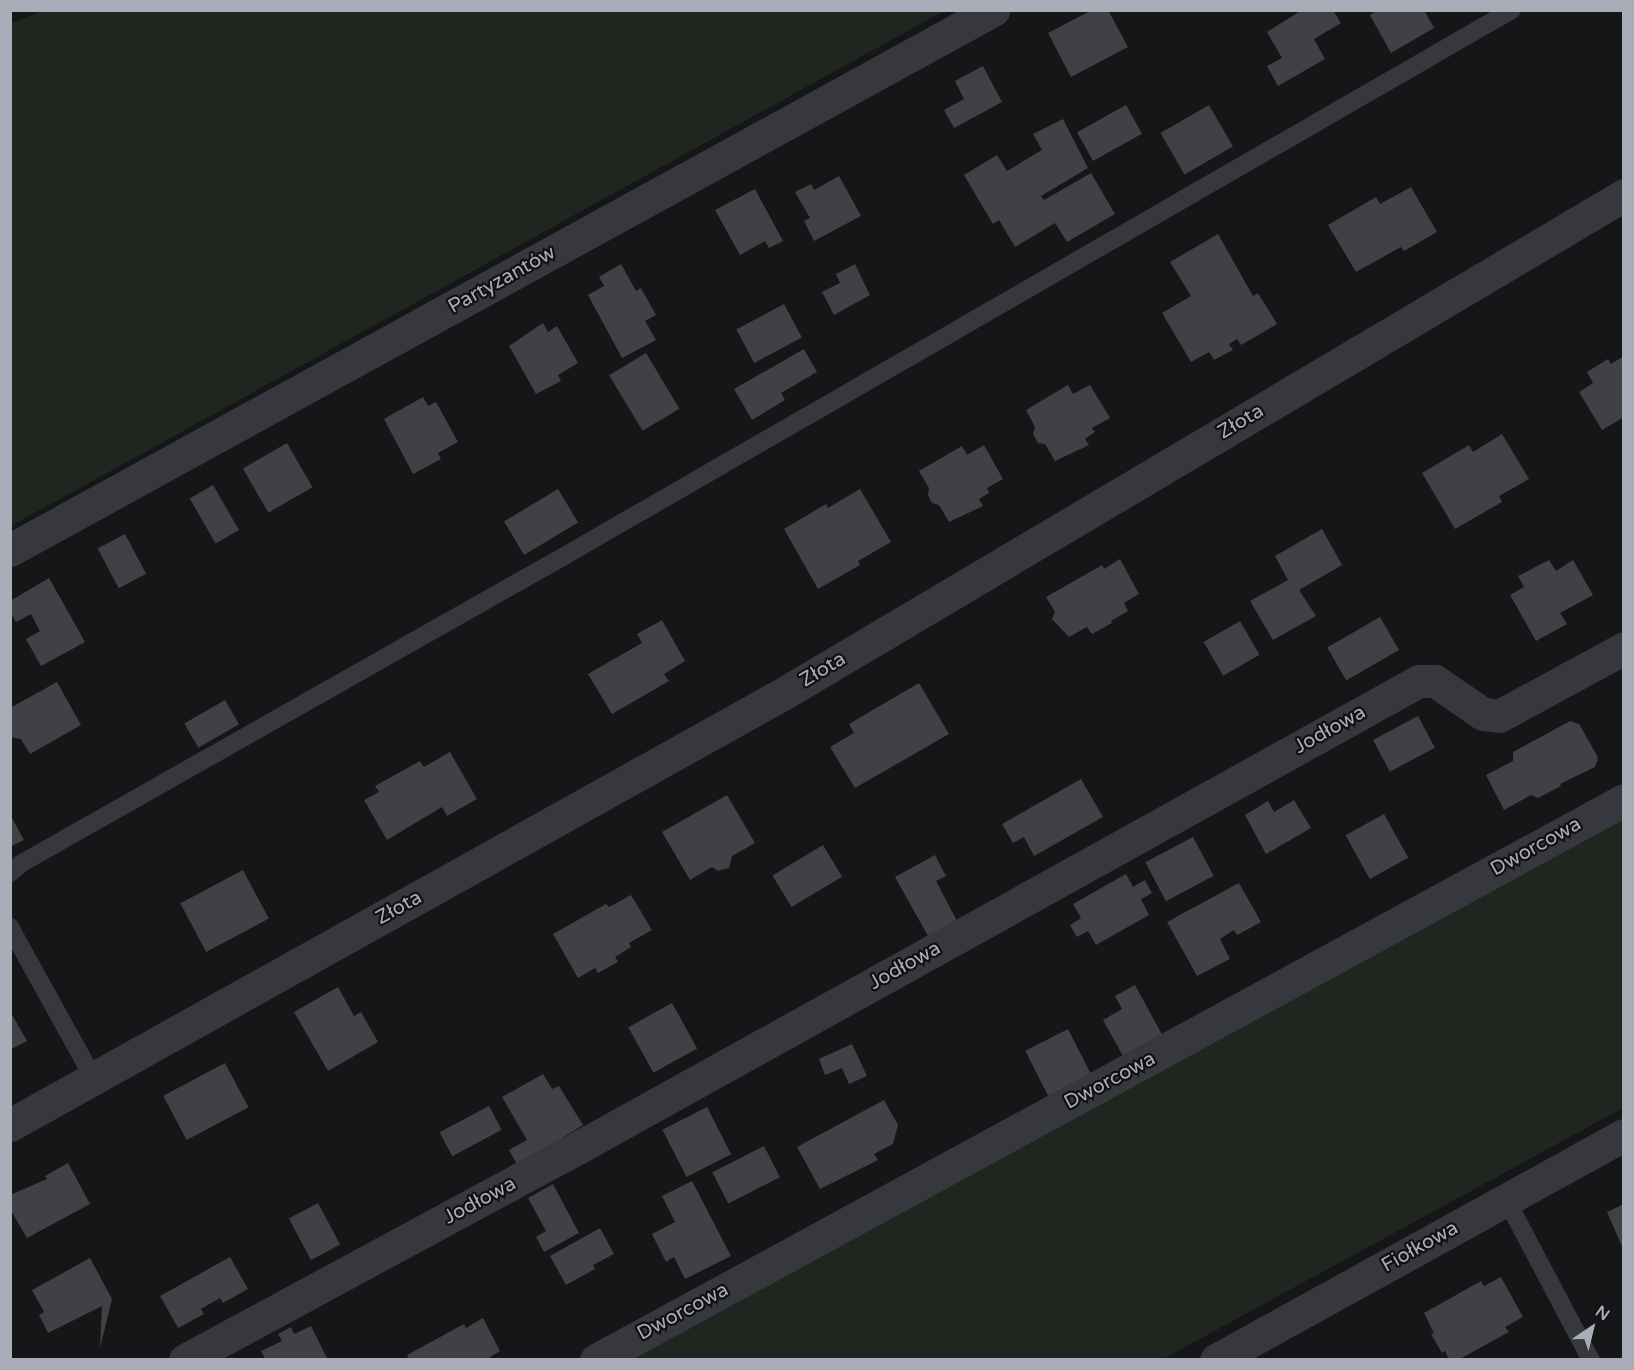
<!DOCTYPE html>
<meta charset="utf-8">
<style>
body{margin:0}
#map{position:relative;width:1634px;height:1370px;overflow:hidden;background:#161618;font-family:"Varela Round",sans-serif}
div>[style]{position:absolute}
.green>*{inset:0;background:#1e261f}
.building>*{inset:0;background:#404145;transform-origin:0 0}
.service>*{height:18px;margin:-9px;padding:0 9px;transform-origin:9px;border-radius:9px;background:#37383d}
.minor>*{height:33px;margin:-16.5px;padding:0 16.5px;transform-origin:16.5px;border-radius:16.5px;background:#37383d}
span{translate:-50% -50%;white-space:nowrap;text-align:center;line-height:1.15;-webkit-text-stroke:4.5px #111113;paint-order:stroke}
.street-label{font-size:20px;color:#a8adb8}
.frame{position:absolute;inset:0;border:12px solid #a8adb8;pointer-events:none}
.north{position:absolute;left:1562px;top:1298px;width:60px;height:60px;-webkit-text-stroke:4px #111113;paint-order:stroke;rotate:35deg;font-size:16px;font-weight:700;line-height:24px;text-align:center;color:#a8adb8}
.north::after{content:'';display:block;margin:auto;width:21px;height:27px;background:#a8adb8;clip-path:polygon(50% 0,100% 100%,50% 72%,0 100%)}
</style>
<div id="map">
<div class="green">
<div style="clip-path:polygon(41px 11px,41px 10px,944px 11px,11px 526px,11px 24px)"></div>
<div style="clip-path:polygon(1623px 813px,1623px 1108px,1163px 1359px,610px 1360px)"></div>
</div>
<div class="building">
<div style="clip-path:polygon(1092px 10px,1108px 10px,1128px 47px,1071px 77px,1048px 33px)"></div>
<div style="clip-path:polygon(1302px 10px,1333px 10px,1341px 23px,1314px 39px,1325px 59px,1278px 86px,1267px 66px,1282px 58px,1267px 32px)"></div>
<div style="clip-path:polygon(1377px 10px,1424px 10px,1434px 28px,1391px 53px,1370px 15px)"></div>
<div style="clip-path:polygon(983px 66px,1002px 102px,954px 128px,944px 110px,964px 99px,955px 81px)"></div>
<div style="left:1126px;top:105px;width:33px;height:56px;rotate:61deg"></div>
<div style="left:1209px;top:105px;width:48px;height:56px;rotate:60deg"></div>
<div style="clip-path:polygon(1063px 119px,1088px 168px,1041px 196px,1044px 200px,1091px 173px,1115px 214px,1067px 242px,1055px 223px,1015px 247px,999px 220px,993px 224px,964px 175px,997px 155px,1007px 171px,1042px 150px,1033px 134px)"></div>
<div style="clip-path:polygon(839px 176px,861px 216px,814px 241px,804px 221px,810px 218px,795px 192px,811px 184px,814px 190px)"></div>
<div style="clip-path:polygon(1411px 187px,1437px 232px,1404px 251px,1401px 247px,1356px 272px,1328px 225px,1376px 197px,1380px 204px)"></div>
<div style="clip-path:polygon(755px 189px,783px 241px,769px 248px,765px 241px,740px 255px,715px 210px)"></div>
<div style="clip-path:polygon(1218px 234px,1253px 296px,1258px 293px,1277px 324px,1241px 345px,1237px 339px,1229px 344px,1233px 350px,1214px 360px,1209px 352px,1191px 362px,1162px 313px,1191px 296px,1170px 262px)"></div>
<div style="clip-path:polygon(621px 264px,636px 291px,641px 288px,656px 315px,645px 321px,656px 340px,622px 358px,588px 295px,604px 286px,599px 277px)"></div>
<div style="clip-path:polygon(855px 264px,870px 295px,834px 315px,822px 292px,840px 283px,836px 274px)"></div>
<div style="left:784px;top:304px;width:38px;height:54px;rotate:62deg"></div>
<div style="clip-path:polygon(543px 323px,548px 332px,557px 326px,578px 363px,558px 375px,561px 381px,536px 394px,509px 346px)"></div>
<div style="clip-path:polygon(804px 349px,817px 372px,781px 393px,785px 400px,752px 420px,734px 389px)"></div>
<div style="left:646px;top:353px;width:65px;height:43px;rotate:59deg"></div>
<div style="clip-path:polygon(1624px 356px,1624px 417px,1602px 430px,1579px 392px,1593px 383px,1587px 372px,1608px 359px,1611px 364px)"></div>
<div style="clip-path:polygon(1068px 385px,1073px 394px,1090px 385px,1110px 418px,1092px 428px,1095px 432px,1085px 439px,1089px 445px,1055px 461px,1045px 444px,1038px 443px,1033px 434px,1035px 427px,1026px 410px)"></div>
<div style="clip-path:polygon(423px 397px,428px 406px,436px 402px,458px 442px,438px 453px,441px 459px,413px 474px,384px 419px)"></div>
<div style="clip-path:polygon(1502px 434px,1529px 479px,1499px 496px,1502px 502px,1455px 529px,1422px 473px,1469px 445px,1473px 452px)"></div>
<div style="left:287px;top:443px;width:51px;height:51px;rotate:60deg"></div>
<div style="clip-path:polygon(984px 445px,1003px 479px,987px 488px,989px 493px,979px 499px,983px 506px,949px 522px,939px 505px,932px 503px,928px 495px,929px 488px,919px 471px,962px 446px,967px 455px)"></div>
<div style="left:213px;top:485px;width:52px;height:27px;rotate:60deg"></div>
<div style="left:558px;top:489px;width:39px;height:63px;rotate:59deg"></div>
<div style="clip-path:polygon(860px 489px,891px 542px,858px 561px,860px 565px,818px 589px,784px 529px,826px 504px,828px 508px)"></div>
<div style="clip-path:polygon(1322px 529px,1342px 565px,1299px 590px,1316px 616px,1273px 640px,1250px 601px,1288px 580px,1275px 556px)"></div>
<div style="left:125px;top:534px;width:45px;height:31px;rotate:62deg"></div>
<div style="clip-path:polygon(1120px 559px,1139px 594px,1124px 603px,1128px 611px,1111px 621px,1112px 623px,1092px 634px,1087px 627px,1069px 637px,1052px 619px,1055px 612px,1046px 597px,1102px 565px,1104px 569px)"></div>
<div style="clip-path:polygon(1549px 560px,1556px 571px,1573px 560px,1593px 595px,1560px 613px,1567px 624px,1536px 641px,1510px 595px,1524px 587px,1518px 576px)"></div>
<div style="clip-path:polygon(49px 578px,85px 642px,41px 666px,26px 639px,40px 631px,31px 614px,16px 622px,10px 612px,10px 601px)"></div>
<div style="left:1380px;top:617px;width:38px;height:61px;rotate:60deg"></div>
<div style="clip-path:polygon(662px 620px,685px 661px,664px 674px,669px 681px,612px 714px,588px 674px,642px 643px,637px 634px)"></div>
<div style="left:1240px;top:621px;width:39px;height:42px;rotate:60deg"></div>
<div style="clip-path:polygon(57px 682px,81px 725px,30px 754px,21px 739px,10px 737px,10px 708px)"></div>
<div style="clip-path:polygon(919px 683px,949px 734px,855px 788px,830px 747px,854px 733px,849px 724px)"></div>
<div style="left:225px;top:700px;width:28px;height:47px;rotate:60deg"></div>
<div style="left:1418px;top:716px;width:36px;height:51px;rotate:62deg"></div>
<div style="clip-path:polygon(1570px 721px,1579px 724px,1595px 752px,1598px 758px,1595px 767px,1560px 784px,1561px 786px,1538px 798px,1531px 795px,1504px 810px,1486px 775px,1513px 761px,1513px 752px)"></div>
<div style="clip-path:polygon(450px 752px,477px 799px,447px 816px,442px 807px,387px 840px,364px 800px,379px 792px,375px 786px,420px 761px,424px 767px)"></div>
<div style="clip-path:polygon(1081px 779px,1103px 817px,1034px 856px,1024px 837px,1013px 843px,1002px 824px)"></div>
<div style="clip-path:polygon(727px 795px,755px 843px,732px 856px,729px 868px,718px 871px,712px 867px,690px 880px,662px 832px)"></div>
<div style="clip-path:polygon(1294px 800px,1311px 828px,1266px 854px,1245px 815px,1268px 801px,1274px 812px)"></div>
<div style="left:1384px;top:814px;width:50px;height:44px;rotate:61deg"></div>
<div style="clip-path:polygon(12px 818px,24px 840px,10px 847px,10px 819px)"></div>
<div style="left:1193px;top:837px;width:44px;height:54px;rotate:62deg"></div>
<div style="left:823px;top:845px;width:37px;height:59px;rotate:59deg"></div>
<div style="clip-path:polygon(935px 855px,946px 876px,936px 881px,957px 921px,928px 936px,895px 877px)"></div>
<div style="left:243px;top:870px;width:55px;height:71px;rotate:62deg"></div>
<div style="clip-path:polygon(1126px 874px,1133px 887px,1145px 880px,1152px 893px,1141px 899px,1149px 915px,1096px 945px,1088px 931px,1077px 937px,1070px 925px,1081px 918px,1073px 904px)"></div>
<div style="clip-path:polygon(1239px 883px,1261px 922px,1237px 935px,1234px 930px,1220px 939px,1230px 959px,1197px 976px,1167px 922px)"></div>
<div style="clip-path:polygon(631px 895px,652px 930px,629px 943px,631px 947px,615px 957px,618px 962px,598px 973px,595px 968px,578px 978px,553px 934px,606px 904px,609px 907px)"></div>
<div style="clip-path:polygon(1135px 985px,1166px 1042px,1127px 1063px,1103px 1020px,1122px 1009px,1115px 996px)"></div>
<div style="clip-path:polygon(338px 987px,354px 1016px,361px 1012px,378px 1042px,328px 1071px,294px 1012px)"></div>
<div style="left:672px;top:1003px;width:52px;height:50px;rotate:61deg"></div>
<div style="clip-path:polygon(10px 1011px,27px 1041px,10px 1050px)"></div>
<div style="left:1068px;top:1029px;width:51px;height:48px;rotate:63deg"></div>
<div style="clip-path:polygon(852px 1044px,867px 1076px,849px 1084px,842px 1068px,825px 1075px,819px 1059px)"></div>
<div style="left:225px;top:1063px;width:50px;height:70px;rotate:62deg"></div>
<div style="clip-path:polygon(543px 1074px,552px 1089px,559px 1086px,583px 1125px,518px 1166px,509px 1150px,527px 1140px,502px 1097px)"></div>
<div style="clip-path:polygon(884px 1100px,898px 1125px,893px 1144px,874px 1154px,878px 1160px,820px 1189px,797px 1147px)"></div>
<div style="left:489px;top:1106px;width:27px;height:56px;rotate:62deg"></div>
<div style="left:707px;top:1107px;width:53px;height:50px;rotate:63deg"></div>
<div style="left:764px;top:1146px;width:35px;height:58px;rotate:63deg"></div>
<div style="clip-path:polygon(68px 1163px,90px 1204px,27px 1238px,10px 1209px,10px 1195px,47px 1179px,45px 1176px)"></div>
<div style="clip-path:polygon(692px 1181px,731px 1256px,685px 1279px,674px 1257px,666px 1262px,652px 1234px,675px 1222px,662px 1196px)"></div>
<div style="clip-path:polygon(553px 1184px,579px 1233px,544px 1252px,536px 1237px,546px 1231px,528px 1198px)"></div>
<div style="left:318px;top:1203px;width:47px;height:33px;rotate:62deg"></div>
<div style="clip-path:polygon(1624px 1204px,1624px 1251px,1607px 1212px)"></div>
<div style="clip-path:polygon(600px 1228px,614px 1254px,593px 1265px,595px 1269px,566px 1285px,550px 1256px)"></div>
<div style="clip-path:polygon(230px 1257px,248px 1289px,223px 1303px,220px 1298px,201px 1309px,204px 1314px,178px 1328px,160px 1296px)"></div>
<div style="clip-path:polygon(90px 1258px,112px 1299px,100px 1348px,102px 1306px,48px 1333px,39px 1315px,44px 1312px,32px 1290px)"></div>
<div style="clip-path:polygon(1501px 1277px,1523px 1317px,1505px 1327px,1509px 1332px,1458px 1360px,1449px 1360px,1445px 1351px,1442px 1353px,1431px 1334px,1434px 1333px,1424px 1313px,1481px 1281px,1484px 1286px)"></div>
<div style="clip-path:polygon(483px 1318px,500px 1351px,485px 1360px,410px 1360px,407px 1355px,464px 1324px,466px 1328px)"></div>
<div style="clip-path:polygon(311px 1326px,328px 1360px,266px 1360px,261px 1351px,282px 1341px,278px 1334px,291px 1327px,294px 1334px)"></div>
</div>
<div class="service">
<div style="left:10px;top:873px;width:16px;rotate:-40deg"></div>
<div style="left:22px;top:863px;width:625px;rotate:-29.52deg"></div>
<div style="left:566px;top:555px;width:1092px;rotate:-29.95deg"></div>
<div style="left:10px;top:927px;width:174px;rotate:61.1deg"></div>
<div style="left:1506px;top:1199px;width:182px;rotate:62.2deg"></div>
</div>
<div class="minor">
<div style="left:10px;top:550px;width:1122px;rotate:-28.78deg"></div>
<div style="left:10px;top:1125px;width:889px;rotate:-29.16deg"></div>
<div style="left:786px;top:692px;width:974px;rotate:-30.67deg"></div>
<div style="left:185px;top:1360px;width:430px;rotate:-28.4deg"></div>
<div style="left:563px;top:1156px;width:979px;rotate:-29.03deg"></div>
<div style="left:1419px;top:681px;width:16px"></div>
<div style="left:1435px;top:681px;width:58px;rotate:34.5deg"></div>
<div style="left:1483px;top:714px;width:16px;rotate:7deg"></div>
<div style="left:1499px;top:716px;width:142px;rotate:-28.5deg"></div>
<div style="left:596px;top:1360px;width:1171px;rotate:-28.58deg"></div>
<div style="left:1216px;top:1360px;width:466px;rotate:-28.9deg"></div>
</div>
<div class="street-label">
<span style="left:502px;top:280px;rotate:-29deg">Partyzantów</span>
<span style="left:1241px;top:422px;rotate:-31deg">Złota</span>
<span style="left:823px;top:670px;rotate:-31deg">Złota</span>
<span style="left:1330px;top:730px;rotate:-29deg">Jodłowa</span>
<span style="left:1536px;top:847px;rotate:-29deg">Dworcowa</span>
<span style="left:399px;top:908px;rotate:-29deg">Złota</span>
<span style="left:905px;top:966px;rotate:-29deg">Jodłowa</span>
<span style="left:1110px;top:1081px;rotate:-28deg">Dworcowa</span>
<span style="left:480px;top:1201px;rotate:-28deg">Jodłowa</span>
<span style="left:1420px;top:1247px;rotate:-29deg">Fiołkowa</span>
<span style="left:683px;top:1312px;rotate:-28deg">Dworcowa</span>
</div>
<div class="frame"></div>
<div class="north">N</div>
</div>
